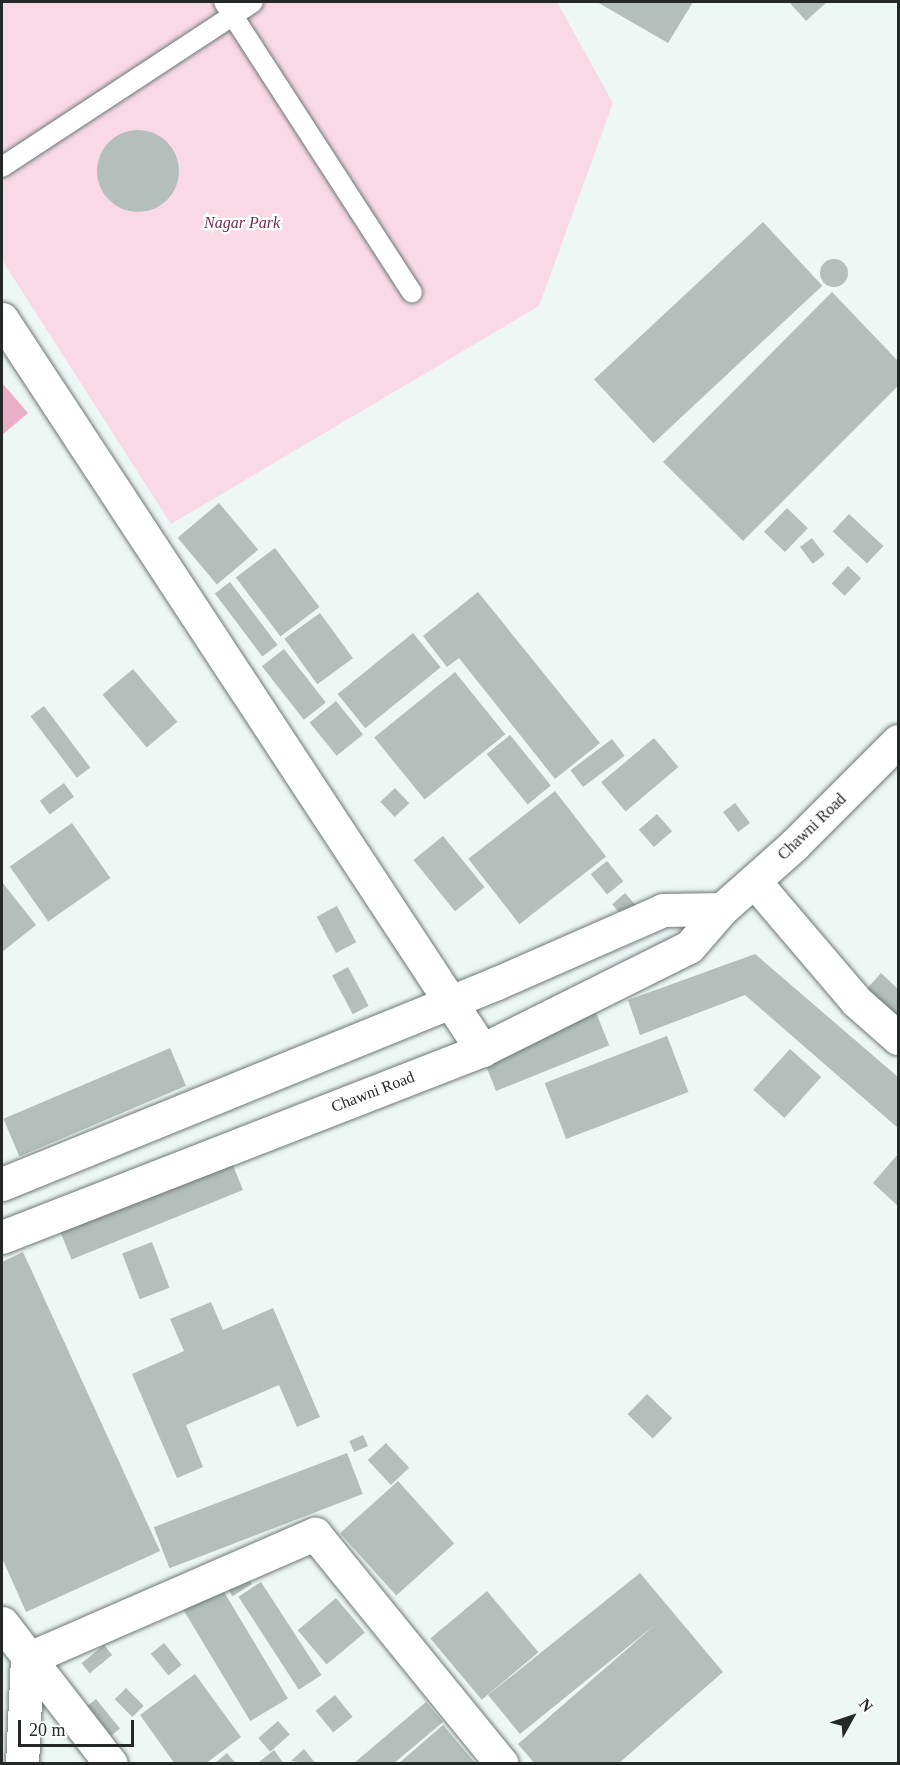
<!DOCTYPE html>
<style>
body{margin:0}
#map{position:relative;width:900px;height:1765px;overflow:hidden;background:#edf7f4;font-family:"Times New Roman",serif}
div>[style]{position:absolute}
.green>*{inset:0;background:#f9d9e6}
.forest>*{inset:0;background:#ebafc8}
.building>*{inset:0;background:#b4bebb;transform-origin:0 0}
.round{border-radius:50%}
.roads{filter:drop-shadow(0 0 2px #6f7775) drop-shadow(0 0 2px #6f7775)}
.service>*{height:20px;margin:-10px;padding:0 10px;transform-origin:10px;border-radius:10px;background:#fff}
.minor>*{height:33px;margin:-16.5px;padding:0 16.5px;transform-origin:16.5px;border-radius:16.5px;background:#fff}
.tertiary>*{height:33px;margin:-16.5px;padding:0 16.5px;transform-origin:16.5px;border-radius:16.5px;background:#fff}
span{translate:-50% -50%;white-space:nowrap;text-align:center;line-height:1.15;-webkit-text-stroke:4.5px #fff;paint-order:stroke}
.park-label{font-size:16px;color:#732d50;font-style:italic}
.street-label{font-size:16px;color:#242826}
.frame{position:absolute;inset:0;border:3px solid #242826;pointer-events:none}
.north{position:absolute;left:822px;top:1687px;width:60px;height:60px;-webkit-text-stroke:4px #fff;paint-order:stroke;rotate:50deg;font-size:16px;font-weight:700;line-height:24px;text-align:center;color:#242826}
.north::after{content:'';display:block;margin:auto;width:21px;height:27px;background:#242826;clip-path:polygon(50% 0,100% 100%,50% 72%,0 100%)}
.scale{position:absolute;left:18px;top:1720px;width:116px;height:27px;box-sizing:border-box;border:3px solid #242826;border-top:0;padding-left:8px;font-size:18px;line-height:21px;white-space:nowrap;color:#242826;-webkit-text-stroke:4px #fff;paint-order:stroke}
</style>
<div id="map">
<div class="green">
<div style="clip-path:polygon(2px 2px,557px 2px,613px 103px,539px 306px,171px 524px,2px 260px)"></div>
</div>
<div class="forest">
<div style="clip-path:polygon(2px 383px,28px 413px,2px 435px)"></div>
</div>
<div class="building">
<div style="clip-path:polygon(597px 2px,693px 2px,668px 43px)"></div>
<div style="clip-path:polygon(789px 2px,827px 2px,806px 21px)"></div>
<div class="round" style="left:97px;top:130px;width:82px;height:82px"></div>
<div style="left:763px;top:222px;width:87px;height:231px;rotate:47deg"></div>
<div class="round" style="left:820px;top:259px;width:28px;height:28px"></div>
<div style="clip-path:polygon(832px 292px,898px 361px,898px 386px,743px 541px,663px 462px)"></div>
<div style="left:219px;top:503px;width:61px;height:54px;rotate:50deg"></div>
<div style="left:787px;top:508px;width:29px;height:33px;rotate:44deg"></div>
<div style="left:849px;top:514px;width:47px;height:24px;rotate:43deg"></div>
<div style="left:812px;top:538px;width:21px;height:15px;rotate:53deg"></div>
<div style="left:275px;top:548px;width:74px;height:49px;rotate:53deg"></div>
<div style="left:848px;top:566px;width:18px;height:24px;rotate:43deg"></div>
<div style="left:230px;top:582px;width:79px;height:19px;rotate:53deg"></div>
<div style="clip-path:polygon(478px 592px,600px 743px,555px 779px,459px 658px,447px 667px,423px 636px)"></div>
<div style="left:320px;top:613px;width:56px;height:44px;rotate:54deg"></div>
<div style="left:413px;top:633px;width:44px;height:97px;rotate:51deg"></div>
<div style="left:284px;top:649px;width:68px;height:28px;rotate:52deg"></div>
<div style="left:133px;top:669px;width:69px;height:40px;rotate:50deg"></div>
<div style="left:455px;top:672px;width:80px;height:104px;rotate:51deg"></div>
<div style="left:336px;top:701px;width:43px;height:34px;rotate:51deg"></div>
<div style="left:44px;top:706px;width:77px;height:17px;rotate:53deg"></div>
<div style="left:510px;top:735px;width:65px;height:30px;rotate:51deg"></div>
<div style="left:654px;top:738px;width:38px;height:69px;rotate:50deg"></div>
<div style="left:612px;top:739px;width:21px;height:52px;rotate:53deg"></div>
<div style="left:64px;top:783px;width:17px;height:30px;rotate:54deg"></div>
<div style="left:395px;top:788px;width:21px;height:20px;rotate:47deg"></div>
<div style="left:555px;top:791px;width:83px;height:110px;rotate:52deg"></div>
<div style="left:735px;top:803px;width:25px;height:15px;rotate:53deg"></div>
<div style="left:657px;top:814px;width:23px;height:24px;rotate:49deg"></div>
<div style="left:72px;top:823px;width:67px;height:76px;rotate:55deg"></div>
<div style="left:443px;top:836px;width:66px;height:38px;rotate:51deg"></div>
<div style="left:607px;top:861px;width:26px;height:21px;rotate:51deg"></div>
<div style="clip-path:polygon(2px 882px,36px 925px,2px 952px)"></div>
<div style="left:625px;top:893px;width:20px;height:17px;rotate:49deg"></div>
<div style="left:337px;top:906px;width:41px;height:23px;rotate:62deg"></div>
<div style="clip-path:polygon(755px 954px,898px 1077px,898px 1128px,745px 995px,640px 1035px,628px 1000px)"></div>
<div style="left:348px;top:967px;width:44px;height:18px;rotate:62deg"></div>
<div style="clip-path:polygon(881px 973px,898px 989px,898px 1022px,864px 992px)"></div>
<div style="left:595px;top:1010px;width:38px;height:122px;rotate:68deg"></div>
<div style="left:667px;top:1036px;width:60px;height:131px;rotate:69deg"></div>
<div style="left:170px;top:1048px;width:41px;height:181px;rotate:67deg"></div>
<div style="left:790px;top:1049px;width:42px;height:55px;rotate:42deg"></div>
<div style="left:228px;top:1153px;width:40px;height:185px;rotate:68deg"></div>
<div style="clip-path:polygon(898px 1154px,898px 1206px,873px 1183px)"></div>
<div style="left:152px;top:1242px;width:49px;height:32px;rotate:69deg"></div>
<div style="clip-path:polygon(23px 1252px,160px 1551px,26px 1612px,2px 1558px,2px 1262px)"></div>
<div style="clip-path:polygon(211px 1302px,223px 1330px,273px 1308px,320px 1417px,297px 1427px,279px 1385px,186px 1425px,203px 1467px,177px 1478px,132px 1374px,184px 1351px,170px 1319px)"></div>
<div style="left:647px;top:1394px;width:35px;height:28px;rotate:44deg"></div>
<div style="left:363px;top:1435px;width:12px;height:15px;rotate:66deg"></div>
<div style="left:386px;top:1443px;width:34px;height:25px;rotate:47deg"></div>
<div style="left:347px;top:1453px;width:44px;height:207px;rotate:69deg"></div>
<div style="left:398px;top:1481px;width:84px;height:78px;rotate:48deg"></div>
<div style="left:245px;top:1573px;width:13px;height:23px;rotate:58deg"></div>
<div style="clip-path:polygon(640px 1573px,723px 1672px,618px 1764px,535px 1764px,518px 1744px,656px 1624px,520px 1734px,488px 1695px)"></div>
<div style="left:261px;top:1582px;width:111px;height:27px;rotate:57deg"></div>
<div style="left:221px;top:1587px;width:130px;height:44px;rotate:59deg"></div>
<div style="left:487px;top:1591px;width:80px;height:74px;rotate:50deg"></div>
<div style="left:336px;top:1598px;width:45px;height:50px;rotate:50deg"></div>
<div style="left:164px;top:1643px;width:28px;height:17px;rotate:51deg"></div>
<div style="left:104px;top:1645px;width:13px;height:29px;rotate:51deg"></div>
<div style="clip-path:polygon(195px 1674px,241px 1737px,205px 1764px,175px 1764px,140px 1715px)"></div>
<div style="left:126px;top:1688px;width:25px;height:16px;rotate:45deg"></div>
<div style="left:335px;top:1695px;width:28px;height:25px;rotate:51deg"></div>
<div style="left:96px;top:1699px;width:38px;height:11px;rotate:51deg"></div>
<div style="clip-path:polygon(426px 1702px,443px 1722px,393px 1764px,353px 1764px)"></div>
<div style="left:278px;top:1721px;width:18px;height:26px;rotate:49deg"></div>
<div style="clip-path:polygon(443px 1725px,476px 1764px,398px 1764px)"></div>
<div style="clip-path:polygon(304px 1749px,316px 1764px,291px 1761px)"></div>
<div style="clip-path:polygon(274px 1750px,284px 1764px,261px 1764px,259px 1762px)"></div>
<div style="clip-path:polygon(227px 1753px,236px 1764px,214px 1764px)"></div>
</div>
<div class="roads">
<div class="service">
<div style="left:224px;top:2px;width:346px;rotate:57.1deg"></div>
<div style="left:2px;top:167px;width:300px;rotate:-33.3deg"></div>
</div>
<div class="minor">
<div style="left:2px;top:319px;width:875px;rotate:56.71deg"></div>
<div style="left:754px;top:881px;width:157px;rotate:49.6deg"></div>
<div style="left:856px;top:1001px;width:56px;rotate:41.4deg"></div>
<div style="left:22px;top:1764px;width:105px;rotate:-87.3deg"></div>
<div style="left:27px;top:1659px;width:314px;rotate:-23.5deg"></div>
<div style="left:315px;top:1534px;width:296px;rotate:50.9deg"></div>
</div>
<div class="tertiary">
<div style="left:2px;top:1184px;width:534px;rotate:-22.1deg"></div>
<div style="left:497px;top:983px;width:181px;rotate:-23.7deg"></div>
<div style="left:663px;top:910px;width:59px;rotate:-1deg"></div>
<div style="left:2px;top:1237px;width:515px;rotate:-21.29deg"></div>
<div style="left:482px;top:1050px;width:231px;rotate:-26.5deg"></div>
<div style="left:689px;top:947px;width:50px;rotate:-49deg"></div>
<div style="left:722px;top:909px;width:96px;rotate:-41.6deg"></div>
<div style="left:794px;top:845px;width:147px;rotate:-45deg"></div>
<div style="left:2px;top:1623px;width:178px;rotate:52.3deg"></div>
</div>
</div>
<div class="park-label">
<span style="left:242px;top:223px">Nagar Park</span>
</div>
<div class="street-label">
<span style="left:812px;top:827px;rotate:-44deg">Chawni Road</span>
<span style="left:373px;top:1092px;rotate:-21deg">Chawni Road</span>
</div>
<div class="frame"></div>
<div class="north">N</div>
<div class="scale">20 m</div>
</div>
